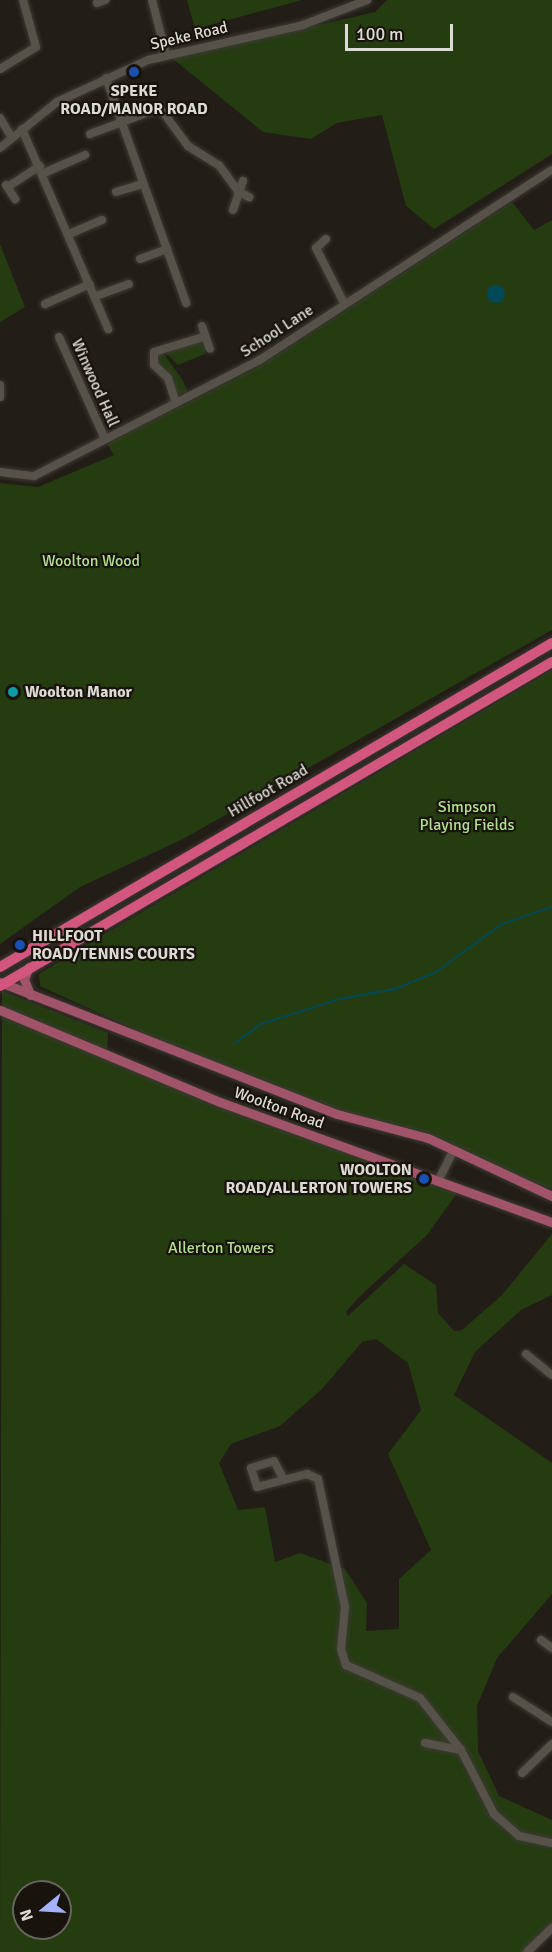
<!DOCTYPE html>
<style>
body{margin:0}
#map{position:relative;width:552px;height:1952px;overflow:hidden;background:#221d16;font-family:Signika,sans-serif}
div>[style]{position:absolute}
.green>*{inset:0;background:#253c11}
.water>*{inset:0;background:#004958}
.round{border-radius:50%}
.stream>*{height:2px;margin:-1px;padding:0 1px;transform-origin:1px;border-radius:1px;background:#004958}
.roads{filter:drop-shadow(0 0 2px #3d3a35) drop-shadow(0 0 2px #3d3a35)}
.minor>*{height:8px;margin:-4px;padding:0 4px;transform-origin:4px;border-radius:4px;background:#575249}
.major>*{height:9px;margin:-4.5px;padding:0 4.5px;transform-origin:4.5px;border-radius:4.5px;background:#a15469}
.highway>*{height:10px;margin:-5px;padding:0 5px;transform-origin:5px;border-radius:5px;background:#d2567e}
.dots>*{width:16px;height:16px;translate:-50% -50%;box-sizing:border-box;border:3px solid #18140d;border-radius:50%}
span{translate:-50% -50%;white-space:nowrap;text-align:center;line-height:1.15;-webkit-text-stroke:4.5px #18140d;paint-order:stroke}
.street-label{font-size:16px;color:#dddad5}
.poi-label{font-size:16px;color:#dddad5;font-weight:700}
.left{translate:0 -50%;text-align:left}
.right{translate:-100% -50%;text-align:right}
.park-label{font-size:16px;color:#b1df91}
.north{position:absolute;left:12px;top:1880px;width:60px;height:60px;box-sizing:border-box;background:#18140d;border:2px solid #67635d;border-radius:50%;rotate:252deg;font-size:16px;font-weight:700;line-height:24px;text-align:center;color:#dddad5}
.north::after{content:'';display:block;margin:auto;width:21px;height:27px;background:#a4b2fc;clip-path:polygon(50% 0,100% 100%,50% 72%,0 100%)}
.scale{position:absolute;left:345px;top:24px;width:108px;height:27px;box-sizing:border-box;border:3px solid #dddad5;border-top:0;padding-left:8px;font-size:18px;line-height:21px;white-space:nowrap;color:#dddad5;-webkit-text-stroke:4px #18140d;paint-order:stroke}
</style>
<div id="map">
<div class="green">
<div style="clip-path:polygon(187px 0,302px 0,195px 29px)"></div>
<div style="clip-path:polygon(387px 0,552px 0,552px 154px,434px 229px,406px 206px,382px 115px,337px 123px,311px 139px,263px 132px,173px 59px,375px 12px)"></div>
<div style="clip-path:polygon(512px 202px,534px 230px,552px 220px,552px 630px,183px 839px,80px 887px,0 944px,0 483px,38px 487px,114px 455px,107px 444px,260px 366px)"></div>
<div style="clip-path:polygon(0 244px,25px 307px,0 322px)"></div>
<div style="clip-path:polygon(199px 342px,206px 346px,205px 354px,178px 365px,166px 353px,165px 348px)"></div>
<div style="clip-path:polygon(161px 350px,182px 379px,188px 392px,177px 395px,158px 366px,155px 358px)"></div>
<div style="clip-path:polygon(552px 670px,552px 1189px,490px 1168px,430px 1136px,340px 1112px,176px 1048px,40px 986px,39px 974px,83px 947px)"></div>
<div style="clip-path:polygon(evenodd,2px 991px,108px 1033px,107px 1058px,461px 1188px,427px 1235px,360px 1296px,346px 1312px,348px 1316px,404px 1264px,436px 1285px,438px 1313px,454px 1331px,462px 1330px,502px 1295px,552px 1234px,552px 1295px,521px 1310px,475px 1352px,454px 1395px,552px 1463px,552px 1594px,497px 1658px,477px 1706px,478px 1751px,499px 1796px,552px 1820px,552px 1928px,527px 1952px,0 1952px,2px 991px,376px 1339px,408px 1363px,421px 1410px,388px 1454px,431px 1550px,399px 1579px,399px 1629px,366px 1631px,367px 1603px,345px 1569px,300px 1553px,275px 1562px,265px 1507px,238px 1510px,219px 1463px,231px 1444px,280px 1426px,322px 1389px,362px 1342px,376px 1339px,2px 991px,24px 1892px,60px 1892px,60px 1928px,24px 1928px,24px 1892px)"></div>
</div>
<div class="water">
<div class="round" style="left:487px;top:285px;width:18px;height:18px"></div>
</div>
<div class="stream">
<div style="left:235px;top:1043px;width:32px;rotate:-36deg"></div>
<div style="left:261px;top:1024px;width:83px;rotate:-17.6deg"></div>
<div style="left:340px;top:999px;width:56px;rotate:-10.3deg"></div>
<div style="left:395px;top:989px;width:44px;rotate:-22.5deg"></div>
<div style="left:436px;top:972px;width:82px;rotate:-36deg"></div>
<div style="left:502px;top:924px;width:53px;rotate:-18.8deg"></div>
</div>
<div class="roads">
<div class="minor">
<div style="left:152px;top:0;width:56px;rotate:75.5deg"></div>
<div style="left:97px;top:3px;width:9px;rotate:-21deg"></div>
<div style="left:0;top:69px;width:42px;rotate:-31.4deg"></div>
<div style="left:36px;top:47px;width:49px;rotate:-105.5deg"></div>
<div style="left:106px;top:78px;width:239px;rotate:70.4deg"></div>
<div style="left:0;top:118px;width:23px;rotate:59deg"></div>
<div style="left:22px;top:129px;width:218px;rotate:66.7deg"></div>
<div style="left:90px;top:134px;width:75px;rotate:-20.4deg"></div>
<div style="left:160px;top:108px;width:47px;rotate:53.6deg"></div>
<div style="left:188px;top:146px;width:36px;rotate:32deg"></div>
<div style="left:219px;top:165px;width:32px;rotate:54deg"></div>
<div style="left:238px;top:191px;width:13px;rotate:29deg"></div>
<div style="left:0;top:148px;width:73px;rotate:-38.9deg"></div>
<div style="left:57px;top:102px;width:100px;rotate:-24.8deg"></div>
<div style="left:148px;top:60px;width:159px;rotate:-12.7deg"></div>
<div style="left:303px;top:25px;width:69px;rotate:-21.3deg"></div>
<div style="left:44px;top:173px;width:45px;rotate:-23.7deg"></div>
<div style="left:6px;top:185px;width:17px;rotate:57deg"></div>
<div style="left:9px;top:186px;width:37px;rotate:-33deg"></div>
<div style="left:116px;top:192px;width:28px;rotate:-17deg"></div>
<div style="left:233px;top:210px;width:31px;rotate:-71deg"></div>
<div style="left:69px;top:234px;width:36px;rotate:-23deg"></div>
<div style="left:326px;top:239px;width:13px;rotate:138deg"></div>
<div style="left:316px;top:248px;width:62px;rotate:63deg"></div>
<div style="left:140px;top:259px;width:29px;rotate:-20deg"></div>
<div style="left:96px;top:296px;width:35px;rotate:-20deg"></div>
<div style="left:45px;top:304px;width:49px;rotate:-24deg"></div>
<div style="left:202px;top:326px;width:24px;rotate:71deg"></div>
<div style="left:59px;top:337px;width:112px;rotate:65.7deg"></div>
<div style="left:0;top:385px;width:12px;rotate:90deg"></div>
<div style="left:176px;top:403px;width:26px;rotate:-108deg"></div>
<div style="left:168px;top:378px;width:19px;rotate:-137deg"></div>
<div style="left:154px;top:365px;width:13px;rotate:-90deg"></div>
<div style="left:154px;top:352px;width:51px;rotate:-17deg"></div>
<div style="left:0;top:472px;width:34px;rotate:7deg"></div>
<div style="left:34px;top:476px;width:254px;rotate:-27.2deg"></div>
<div style="left:260px;top:360px;width:348px;rotate:-33.1deg"></div>
<div style="left:439px;top:1179px;width:31px;rotate:-63deg"></div>
<div style="left:526px;top:1354px;width:33px;rotate:39deg"></div>
<div style="left:284px;top:1480px;width:21px;rotate:-118deg"></div>
<div style="left:274px;top:1461px;width:24px;rotate:163deg"></div>
<div style="left:251px;top:1468px;width:20px;rotate:72deg"></div>
<div style="left:257px;top:1487px;width:52px;rotate:-14.6deg"></div>
<div style="left:307px;top:1474px;width:12px;rotate:24deg"></div>
<div style="left:318px;top:1479px;width:131px;rotate:78.1deg"></div>
<div style="left:345px;top:1607px;width:42px;rotate:95.4deg"></div>
<div style="left:341px;top:1649px;width:17px;rotate:73deg"></div>
<div style="left:346px;top:1665px;width:81px;rotate:24deg"></div>
<div style="left:420px;top:1698px;width:66px;rotate:51.7deg"></div>
<div style="left:461px;top:1750px;width:72px;rotate:62.7deg"></div>
<div style="left:494px;top:1814px;width:33px;rotate:41deg"></div>
<div style="left:519px;top:1836px;width:34px;rotate:12deg"></div>
<div style="left:541px;top:1640px;width:14px;rotate:36deg"></div>
<div style="left:513px;top:1697px;width:46px;rotate:32.7deg"></div>
<div style="left:425px;top:1743px;width:37px;rotate:11deg"></div>
<div style="left:522px;top:1773px;width:42px;rotate:-44deg"></div>
<div style="left:527px;top:1952px;width:35px;rotate:-44deg"></div>
</div>
<div class="major">
<div style="left:29px;top:967px;width:13px;rotate:113deg"></div>
<div style="left:24px;top:979px;width:17px;rotate:69deg"></div>
<div style="left:0;top:982px;width:362px;rotate:21.4deg"></div>
<div style="left:337px;top:1114px;width:94px;rotate:14.8deg"></div>
<div style="left:428px;top:1138px;width:137px;rotate:25.1deg"></div>
<div style="left:0;top:1010px;width:238px;rotate:22.7deg"></div>
<div style="left:220px;top:1102px;width:353px;rotate:19.9deg"></div>
</div>
<div class="highway">
<div style="left:0;top:967px;width:640px;rotate:-30.41deg"></div>
<div style="left:0;top:986px;width:640px;rotate:-30.41deg"></div>
</div>
</div>
<div class="dots">
<div style="left:134px;top:72px;background:#1a4fb4"></div>
<div style="left:13px;top:692px;background:#0f9aa8"></div>
<div style="left:20px;top:945px;background:#1a4fb4"></div>
<div style="left:424px;top:1179px;background:#1a4fb4"></div>
</div>
<div class="street-label">
<span style="left:189px;top:36px;rotate:-13deg">Speke Road</span>
<span style="left:277px;top:331px;rotate:-33deg">School Lane</span>
<span style="left:95px;top:383px;rotate:66deg">Winwood Hall</span>
<span style="left:268px;top:791px;rotate:-30deg">Hillfoot Road</span>
<span style="left:279px;top:1108px;rotate:20deg">Woolton Road</span>
</div>
<div class="poi-label">
<span style="left:134px;top:100px">SPEKE<br>ROAD/MANOR ROAD</span>
<span class="left" style="left:25px;top:692px">Woolton Manor</span>
<span class="left" style="left:32px;top:945px">HILLFOOT<br>ROAD/TENNIS COURTS</span>
<span class="right" style="left:412px;top:1179px">WOOLTON<br>ROAD/ALLERTON TOWERS</span>
</div>
<div class="park-label">
<span style="left:91px;top:561px">Woolton Wood</span>
<span style="left:467px;top:816px">Simpson<br>Playing Fields</span>
<span style="left:221px;top:1248px">Allerton Towers</span>
</div>
<div class="north">N</div>
<div class="scale">100 m</div>
</div>
